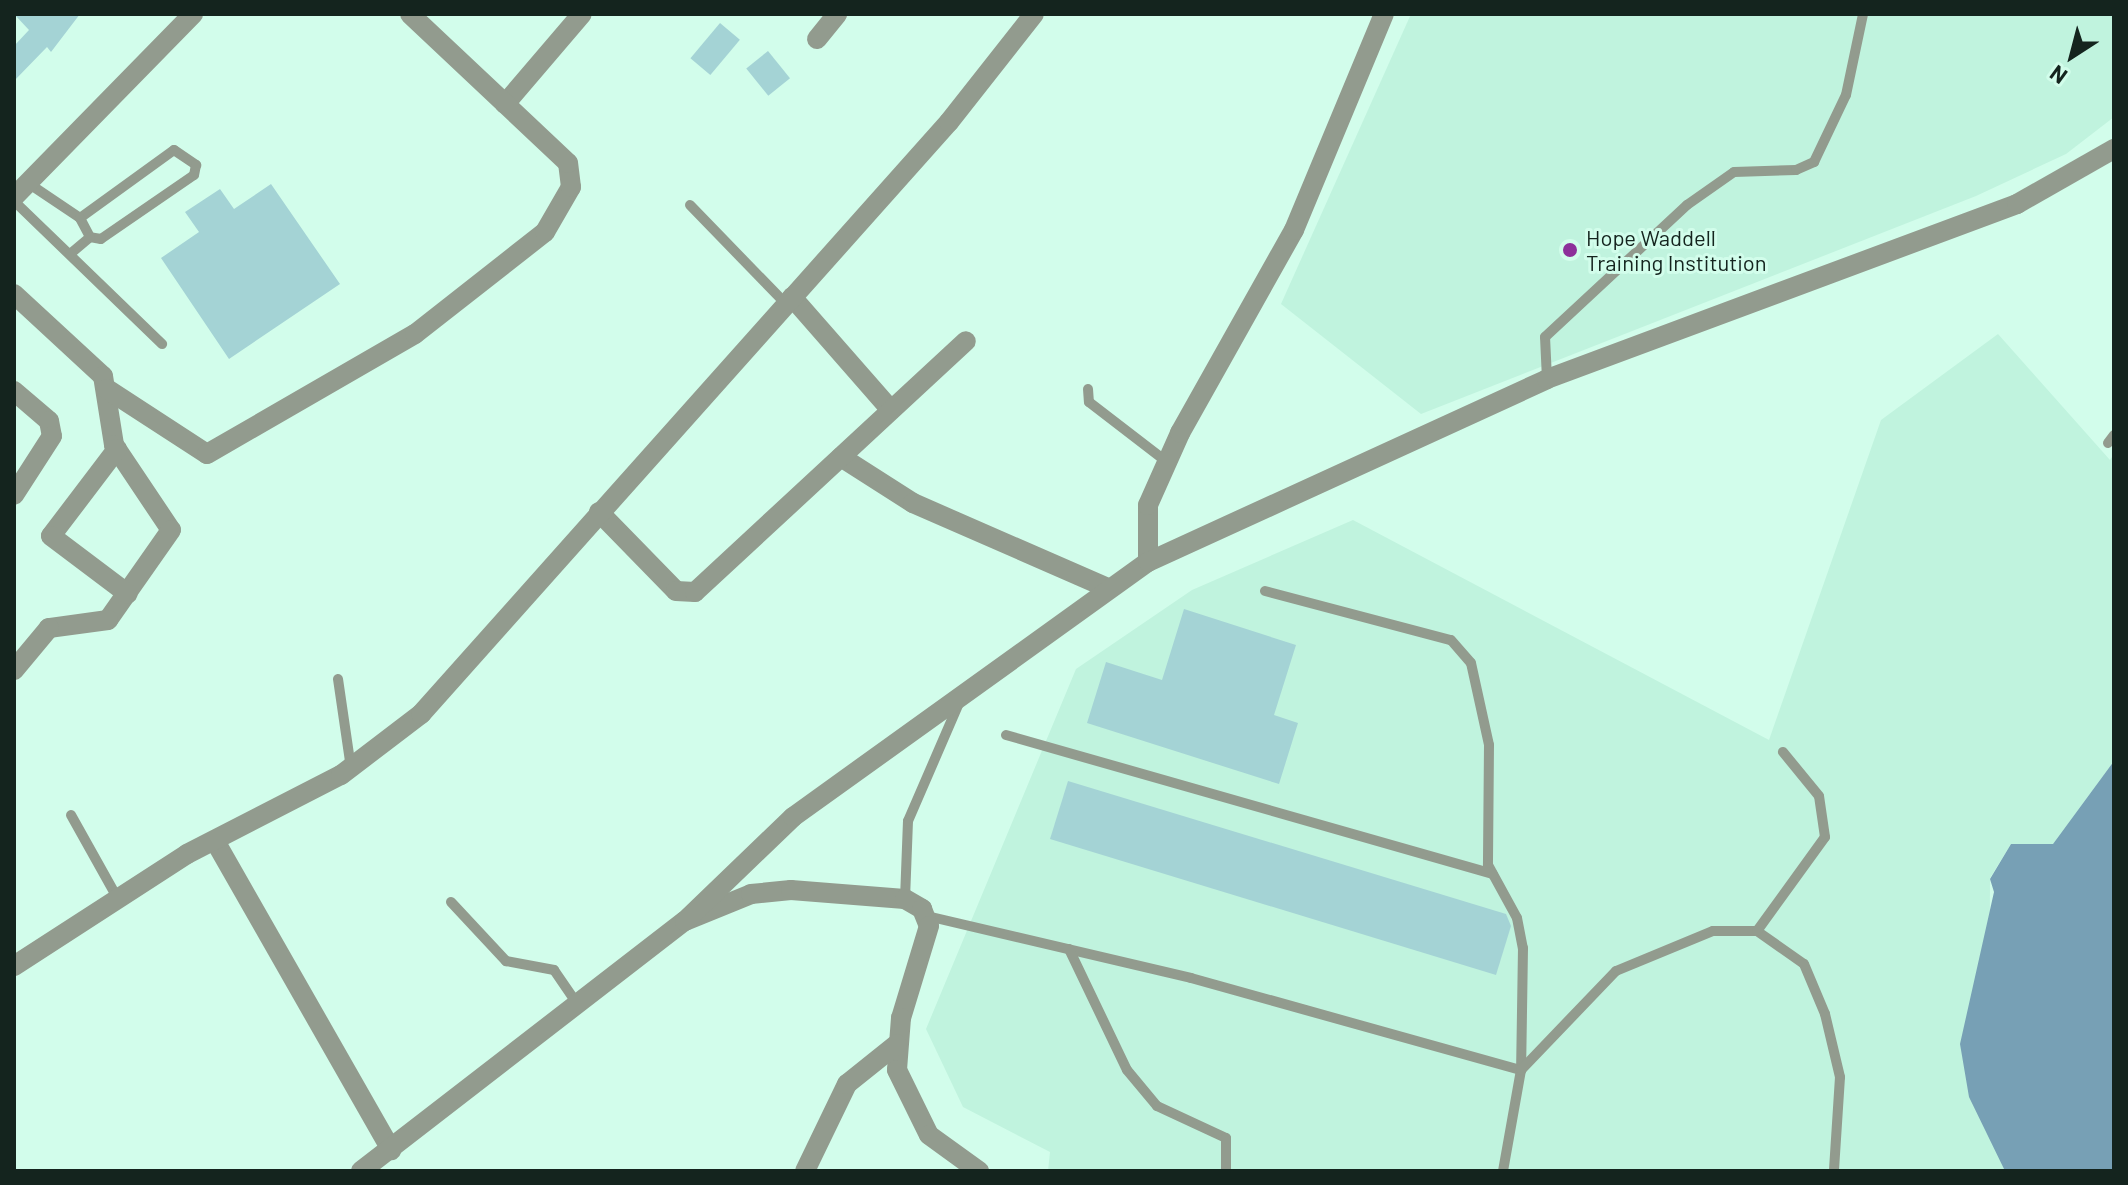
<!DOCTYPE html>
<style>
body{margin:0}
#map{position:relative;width:2128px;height:1185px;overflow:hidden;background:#d2fdeb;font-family:Barlow,sans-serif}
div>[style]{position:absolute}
.built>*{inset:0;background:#c0f3de}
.water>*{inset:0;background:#77a0b5}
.building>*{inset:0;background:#a4d3d5;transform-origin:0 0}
.service>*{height:10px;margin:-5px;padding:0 5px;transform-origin:5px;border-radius:5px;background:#929b8e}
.minor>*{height:20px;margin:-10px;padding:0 10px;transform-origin:10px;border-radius:10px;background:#929b8e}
.tertiary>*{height:20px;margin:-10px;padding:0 10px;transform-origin:10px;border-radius:10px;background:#929b8e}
.dots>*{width:22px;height:22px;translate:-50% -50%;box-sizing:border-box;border:4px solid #d2fdeb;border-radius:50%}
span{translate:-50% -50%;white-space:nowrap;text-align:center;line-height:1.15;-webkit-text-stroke:6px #d2fdeb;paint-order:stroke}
.poi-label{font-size:22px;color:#14241e}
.left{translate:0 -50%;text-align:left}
.frame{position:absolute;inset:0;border:16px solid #14241e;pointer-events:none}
.north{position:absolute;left:2032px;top:16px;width:80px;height:80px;-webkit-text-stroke:6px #d2fdeb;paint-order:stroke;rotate:216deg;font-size:22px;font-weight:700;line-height:32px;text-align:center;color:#14241e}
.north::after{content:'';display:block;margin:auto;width:28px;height:36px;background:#14241e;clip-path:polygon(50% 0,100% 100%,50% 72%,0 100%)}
</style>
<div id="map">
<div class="built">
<div style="clip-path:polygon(1411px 14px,2114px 14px,2114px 117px,2066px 154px,1976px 196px,1421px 414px,1281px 304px)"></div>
<div style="clip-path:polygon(1998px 334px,2110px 460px,2114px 454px,2114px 761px,2053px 844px,2011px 844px,1990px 878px,1989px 1133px,2005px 1171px,1048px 1171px,1050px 1152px,963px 1107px,926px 1029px,1076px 669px,1192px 590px,1353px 520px,1769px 740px,1881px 420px)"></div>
</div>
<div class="water">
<div style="clip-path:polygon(2114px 761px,2114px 1171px,2005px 1171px,1969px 1097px,1960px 1044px,1994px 892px,1990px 879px,2011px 844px,2053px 844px)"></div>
</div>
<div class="building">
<div style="clip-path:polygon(14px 14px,80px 14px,51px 52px,47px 47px,14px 81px,14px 46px,29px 30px)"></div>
<div style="left:720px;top:23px;width:26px;height:46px;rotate:40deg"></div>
<div style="left:768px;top:51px;width:35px;height:28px;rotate:51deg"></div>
<div style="clip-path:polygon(271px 184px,340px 284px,229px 359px,161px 258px,199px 232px,185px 212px,220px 189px,234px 209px)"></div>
<div style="clip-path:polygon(1184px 609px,1296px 645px,1274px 715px,1298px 723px,1279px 784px,1087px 723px,1106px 662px,1162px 680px)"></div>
<div style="clip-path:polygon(1068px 781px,1506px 914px,1511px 926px,1496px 975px,1050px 839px)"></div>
</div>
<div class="service">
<div style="left:28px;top:183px;width:63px;rotate:33.9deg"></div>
<div style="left:80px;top:218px;width:116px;rotate:-35.9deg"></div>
<div style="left:174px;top:150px;width:27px;rotate:34deg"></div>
<div style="left:196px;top:165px;width:10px;rotate:101deg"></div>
<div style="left:194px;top:175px;width:113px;rotate:145.5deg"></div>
<div style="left:101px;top:239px;width:11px;rotate:-170deg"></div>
<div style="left:90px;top:237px;width:21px;rotate:-118deg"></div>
<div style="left:14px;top:201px;width:206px;rotate:44deg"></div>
<div style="left:690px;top:205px;width:138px;rotate:45.9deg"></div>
<div style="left:70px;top:254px;width:26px;rotate:-40deg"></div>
<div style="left:1547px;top:379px;width:42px;rotate:-92.7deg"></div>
<div style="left:1545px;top:337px;width:194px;rotate:-42.9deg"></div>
<div style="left:1687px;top:205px;width:57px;rotate:-35.1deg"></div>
<div style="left:1734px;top:172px;width:62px;rotate:-1.8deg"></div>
<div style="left:1796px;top:170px;width:20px;rotate:-24deg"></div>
<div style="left:1814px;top:162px;width:74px;rotate:-64.5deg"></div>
<div style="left:1846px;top:95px;width:83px;rotate:-78.1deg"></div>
<div style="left:1088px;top:389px;width:13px;rotate:86deg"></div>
<div style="left:1089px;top:402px;width:98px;rotate:37.6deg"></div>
<div style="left:2108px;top:443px;width:10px;rotate:-53deg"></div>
<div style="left:1265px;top:591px;width:192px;rotate:14.8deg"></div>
<div style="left:1451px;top:640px;width:30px;rotate:49deg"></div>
<div style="left:1471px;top:663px;width:84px;rotate:77.6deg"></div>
<div style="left:1489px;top:745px;width:120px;rotate:90.5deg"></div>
<div style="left:1488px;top:865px;width:60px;rotate:61.3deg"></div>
<div style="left:1517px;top:918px;width:31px;rotate:79deg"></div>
<div style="left:1523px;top:948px;width:122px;rotate:90.9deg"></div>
<div style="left:1521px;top:1070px;width:103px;rotate:100.1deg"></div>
<div style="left:338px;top:679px;width:90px;rotate:81.7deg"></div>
<div style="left:1006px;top:735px;width:506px;rotate:15.93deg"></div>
<div style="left:71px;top:815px;width:96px;rotate:60.8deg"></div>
<div style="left:905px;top:899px;width:78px;rotate:-87.8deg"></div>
<div style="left:908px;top:821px;width:129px;rotate:-66.6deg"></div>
<div style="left:451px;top:902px;width:81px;rotate:47deg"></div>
<div style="left:506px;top:961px;width:49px;rotate:10.6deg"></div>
<div style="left:554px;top:970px;width:42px;rotate:55.6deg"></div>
<div style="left:927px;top:916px;width:271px;rotate:13.2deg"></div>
<div style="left:1191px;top:978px;width:343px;rotate:15.6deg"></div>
<div style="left:1521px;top:1070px;width:137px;rotate:-46.2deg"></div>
<div style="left:1616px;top:971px;width:105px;rotate:-22.4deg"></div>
<div style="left:1713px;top:931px;width:44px"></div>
<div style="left:1757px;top:931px;width:57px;rotate:35.1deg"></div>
<div style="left:1804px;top:964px;width:54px;rotate:67.2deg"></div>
<div style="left:1825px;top:1014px;width:65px;rotate:76.6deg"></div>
<div style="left:1840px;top:1077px;width:94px;rotate:93.7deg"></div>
<div style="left:1757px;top:931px;width:116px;rotate:-54.1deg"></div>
<div style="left:1825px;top:837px;width:41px;rotate:-98.3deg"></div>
<div style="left:1819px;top:796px;width:57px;rotate:-129.3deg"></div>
<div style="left:1069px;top:949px;width:134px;rotate:64.4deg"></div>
<div style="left:1127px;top:1070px;width:47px;rotate:50.2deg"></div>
<div style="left:1157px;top:1106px;width:76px;rotate:24.9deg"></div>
<div style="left:1226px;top:1138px;width:33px;rotate:90deg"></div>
</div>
<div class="minor">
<div style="left:817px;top:39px;width:32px;rotate:-51deg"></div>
<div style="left:505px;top:104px;width:118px;rotate:-49.5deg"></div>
<div style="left:14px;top:197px;width:256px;rotate:-45.6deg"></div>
<div style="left:14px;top:294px;width:121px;rotate:42.7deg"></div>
<div style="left:103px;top:376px;width:70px;rotate:80.9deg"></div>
<div style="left:114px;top:445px;width:102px;rotate:56.2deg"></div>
<div style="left:171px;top:530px;width:110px;rotate:125deg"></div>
<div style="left:108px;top:620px;width:60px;rotate:172.3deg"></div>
<div style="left:49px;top:628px;width:55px;rotate:129.8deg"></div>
<div style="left:792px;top:297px;width:150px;rotate:48.8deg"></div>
<div style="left:107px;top:389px;width:119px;rotate:33deg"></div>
<div style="left:207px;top:454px;width:240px;rotate:-30deg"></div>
<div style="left:415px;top:334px;width:165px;rotate:-38.1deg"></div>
<div style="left:545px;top:232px;width:52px;rotate:-60deg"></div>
<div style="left:571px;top:187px;width:24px;rotate:-97deg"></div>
<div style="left:568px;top:163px;width:217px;rotate:-136.7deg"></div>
<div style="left:14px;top:391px;width:46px;rotate:40.6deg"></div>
<div style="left:49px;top:421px;width:15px;rotate:79deg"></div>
<div style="left:52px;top:436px;width:70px;rotate:122.8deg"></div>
<div style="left:117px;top:449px;width:109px;rotate:127.2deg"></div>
<div style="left:51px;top:536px;width:96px;rotate:37deg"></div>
<div style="left:841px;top:457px;width:85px;rotate:32.6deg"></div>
<div style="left:913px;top:503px;width:213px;rotate:23.6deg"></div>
<div style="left:599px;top:512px;width:110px;rotate:45.7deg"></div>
<div style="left:676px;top:591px;width:19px;rotate:3deg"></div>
<div style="left:695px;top:592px;width:369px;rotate:-42.8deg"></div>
<div style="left:1148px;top:562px;width:57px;rotate:-90deg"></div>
<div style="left:1148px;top:505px;width:79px;rotate:-66deg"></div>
<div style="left:1180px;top:433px;width:233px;rotate:-60.7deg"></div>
<div style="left:1294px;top:230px;width:234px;rotate:-67.4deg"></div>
<div style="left:215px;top:841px;width:356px;rotate:60.3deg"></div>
<div style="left:685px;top:921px;width:71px;rotate:-22.2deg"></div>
<div style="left:751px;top:894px;width:40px;rotate:-5.7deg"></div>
<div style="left:791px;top:890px;width:114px;rotate:4.5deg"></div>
<div style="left:905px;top:899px;width:20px;rotate:30deg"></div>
<div style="left:922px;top:909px;width:18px;rotate:68deg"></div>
<div style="left:929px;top:926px;width:96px;rotate:106.9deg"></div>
<div style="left:901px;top:1018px;width:52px;rotate:94.4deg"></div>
<div style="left:897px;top:1070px;width:72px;rotate:63.8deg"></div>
<div style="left:929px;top:1135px;width:62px;rotate:35.8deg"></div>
<div style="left:805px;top:1171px;width:97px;rotate:-64.2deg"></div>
<div style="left:847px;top:1084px;width:64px;rotate:-38.7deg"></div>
</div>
<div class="tertiary">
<div style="left:14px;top:966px;width:206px;rotate:-32.9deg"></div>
<div style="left:187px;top:854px;width:173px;rotate:-27.2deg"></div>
<div style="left:341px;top:775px;width:101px;rotate:-37.3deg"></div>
<div style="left:421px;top:714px;width:793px;rotate:-48.27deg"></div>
<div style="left:949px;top:122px;width:137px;rotate:-51.8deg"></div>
<div style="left:361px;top:1171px;width:409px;rotate:-37.7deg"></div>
<div style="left:685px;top:921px;width:150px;rotate:-43.9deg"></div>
<div style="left:793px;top:817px;width:437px;rotate:-35.7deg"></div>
<div style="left:1148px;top:562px;width:439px;rotate:-24.6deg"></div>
<div style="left:1547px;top:379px;width:502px;rotate:-20.42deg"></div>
<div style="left:2017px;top:204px;width:112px;rotate:-29.6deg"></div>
</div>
<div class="dots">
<div style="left:1570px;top:250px;background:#8d309a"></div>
</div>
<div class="poi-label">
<span class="left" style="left:1586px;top:250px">Hope Waddell<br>Training Institution</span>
</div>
<div class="frame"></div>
<div class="north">N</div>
</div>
